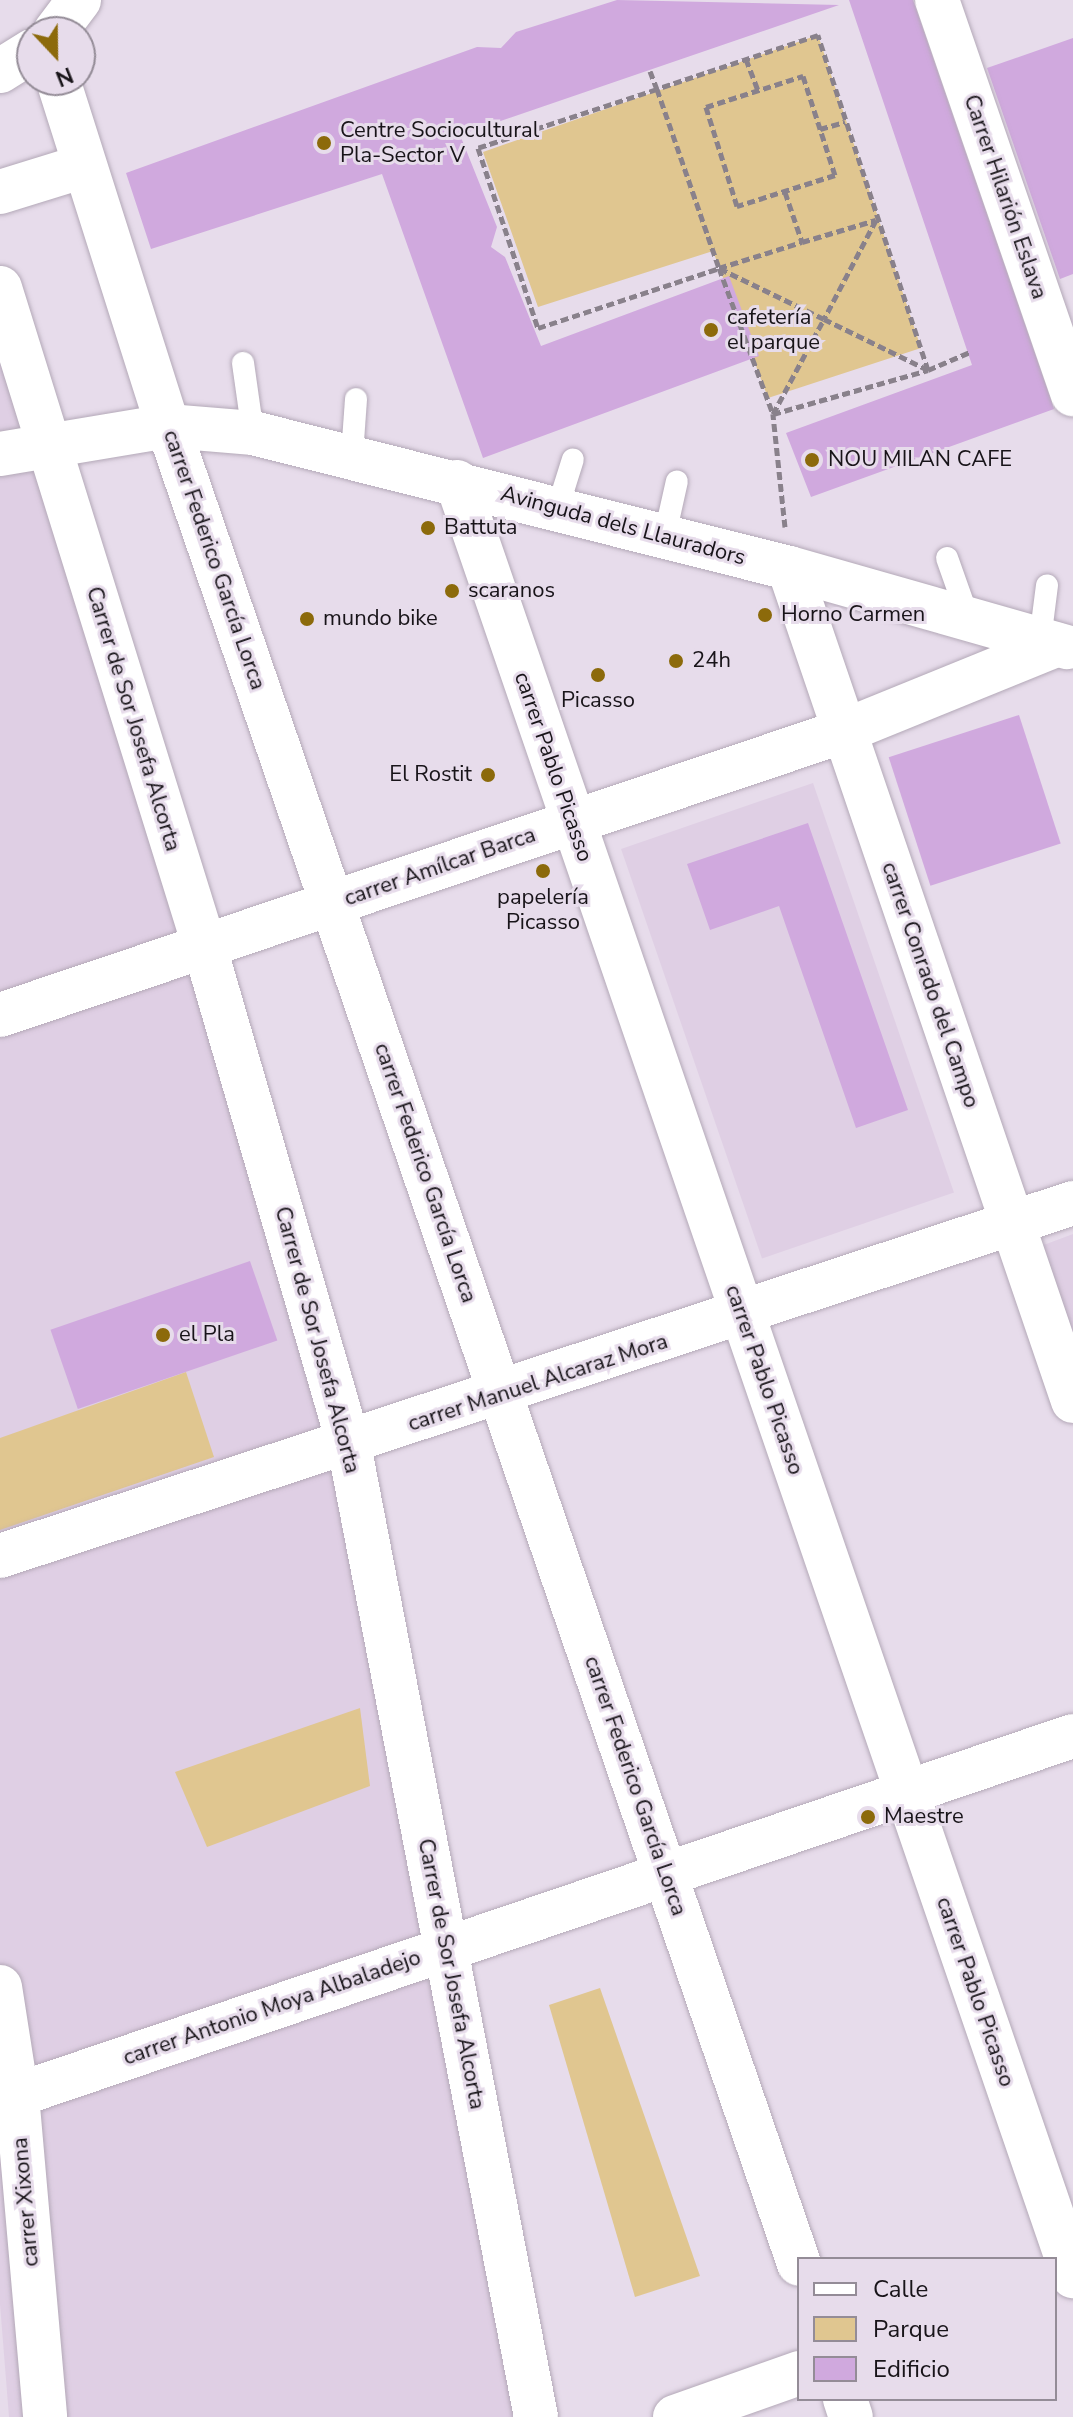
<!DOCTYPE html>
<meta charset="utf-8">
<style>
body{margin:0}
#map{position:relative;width:1073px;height:2417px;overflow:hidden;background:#e7dceb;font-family:"Nunito Sans",sans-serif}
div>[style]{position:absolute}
.built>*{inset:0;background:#dfcfe4;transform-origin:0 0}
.green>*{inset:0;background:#e0c690}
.building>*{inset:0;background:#d0a9de;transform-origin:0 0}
.path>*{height:5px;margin-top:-2.5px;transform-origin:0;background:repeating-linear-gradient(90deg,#89818b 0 8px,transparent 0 12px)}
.roads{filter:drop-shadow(0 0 2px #b4a9b8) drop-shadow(0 0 2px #b4a9b8)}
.service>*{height:22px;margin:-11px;padding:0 11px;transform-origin:11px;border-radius:11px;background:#fff}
.minor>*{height:44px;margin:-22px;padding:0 22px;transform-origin:22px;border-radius:22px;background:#fff}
.primary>*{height:44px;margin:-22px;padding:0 22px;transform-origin:22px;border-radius:22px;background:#fff}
.dots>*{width:22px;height:22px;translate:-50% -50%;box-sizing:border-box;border:4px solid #e7dceb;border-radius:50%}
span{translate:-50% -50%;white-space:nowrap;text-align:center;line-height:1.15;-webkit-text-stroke:6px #e7dceb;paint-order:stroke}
.poi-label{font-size:22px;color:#181419}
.left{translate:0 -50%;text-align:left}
.right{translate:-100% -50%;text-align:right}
.street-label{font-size:22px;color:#181419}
.legend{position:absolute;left:797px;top:2257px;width:260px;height:144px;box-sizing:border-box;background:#e7dceb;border:2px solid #948c97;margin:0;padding:10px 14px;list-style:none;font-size:24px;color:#181419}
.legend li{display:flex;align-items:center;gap:16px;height:40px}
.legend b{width:40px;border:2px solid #948c97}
.north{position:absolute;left:16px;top:16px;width:80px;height:80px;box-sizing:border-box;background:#e7dceb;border:2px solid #948c97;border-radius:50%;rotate:158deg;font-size:22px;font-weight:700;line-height:32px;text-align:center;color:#181419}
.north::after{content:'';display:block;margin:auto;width:28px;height:36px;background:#8c6a0b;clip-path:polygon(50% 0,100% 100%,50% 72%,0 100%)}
</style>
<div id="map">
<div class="built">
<div style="clip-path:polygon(0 307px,334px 1395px,525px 2417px,9px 2417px,0 2304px)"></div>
<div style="left:813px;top:783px;width:433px;height:203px;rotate:71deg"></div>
<div style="clip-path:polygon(1073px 1234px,1073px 1336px,1041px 1246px)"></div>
</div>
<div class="green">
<div style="clip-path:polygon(818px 35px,921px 348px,768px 398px,713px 251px,538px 307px,483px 152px)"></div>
<div style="clip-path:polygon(186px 1372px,214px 1457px,0 1530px,0 1438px)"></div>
<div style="clip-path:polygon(360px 1708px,370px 1786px,207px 1847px,175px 1772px)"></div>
<div style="clip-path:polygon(600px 1988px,700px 2276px,635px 2297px,549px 2005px)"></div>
</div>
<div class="building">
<div style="clip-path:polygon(617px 0,839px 5px,460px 135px,497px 227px,491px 247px,505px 257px,541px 346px,729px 276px,759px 356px,483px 458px,382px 174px,151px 249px,126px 173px,477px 47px,501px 48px,516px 32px)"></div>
<div style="clip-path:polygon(849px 0,913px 0,1054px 409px,811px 497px,786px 433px,972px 365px)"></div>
<div style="clip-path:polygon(1073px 38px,1073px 274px,1060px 279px,987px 68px)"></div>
<div style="left:1019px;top:715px;width:135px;height:137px;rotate:72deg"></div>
<div style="clip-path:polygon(808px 823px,908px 1110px,856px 1128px,779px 906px,710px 930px,687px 864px)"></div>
<div style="left:250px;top:1261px;width:84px;height:211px;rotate:71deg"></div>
</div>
<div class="path">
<div style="left:746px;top:59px;width:34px;rotate:69deg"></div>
<div style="left:650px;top:71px;width:19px;rotate:69deg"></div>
<div style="left:657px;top:89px;width:189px;rotate:70.9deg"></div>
<div style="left:719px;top:268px;width:156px;rotate:69.7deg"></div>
<div style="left:773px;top:414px;width:161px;rotate:-15.8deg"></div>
<div style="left:928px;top:370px;width:353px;rotate:-108.2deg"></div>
<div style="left:818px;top:35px;width:170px;rotate:161.5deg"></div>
<div style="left:657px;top:89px;width:188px;rotate:161.8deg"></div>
<div style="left:478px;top:148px;width:190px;rotate:71.6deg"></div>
<div style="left:538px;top:328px;width:191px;rotate:-18.3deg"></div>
<div style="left:803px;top:76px;width:104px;rotate:72.1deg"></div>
<div style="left:835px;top:175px;width:103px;rotate:162.4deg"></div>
<div style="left:737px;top:206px;width:104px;rotate:-107.4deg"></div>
<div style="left:706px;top:107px;width:102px;rotate:-17.7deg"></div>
<div style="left:820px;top:129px;width:26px;rotate:-16deg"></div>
<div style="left:785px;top:192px;width:53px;rotate:71.2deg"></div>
<div style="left:876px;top:220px;width:112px;rotate:117.7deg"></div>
<div style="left:824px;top:319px;width:117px;rotate:-154.1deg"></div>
<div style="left:719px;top:268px;width:87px;rotate:-17.4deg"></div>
<div style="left:802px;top:242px;width:77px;rotate:-16.6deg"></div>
<div style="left:785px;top:527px;width:114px;rotate:-96.1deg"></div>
<div style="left:773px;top:414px;width:108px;rotate:-61.8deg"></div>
<div style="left:824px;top:319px;width:116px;rotate:26.1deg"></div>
<div style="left:928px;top:370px;width:46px;rotate:-23.2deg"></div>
</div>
<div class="roads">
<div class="service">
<div style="left:243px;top:363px;width:71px;rotate:81.9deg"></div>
<div style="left:352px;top:455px;width:56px;rotate:-85.9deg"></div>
<div style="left:557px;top:510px;width:53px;rotate:-72.6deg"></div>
<div style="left:664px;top:539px;width:59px;rotate:-77.4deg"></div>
<div style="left:947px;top:558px;width:66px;rotate:70.5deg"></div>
<div style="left:1040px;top:640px;width:55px;rotate:-82.7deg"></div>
</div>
<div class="minor">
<div style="left:937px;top:0;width:417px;rotate:71deg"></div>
<div style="left:58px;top:80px;width:363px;rotate:72.4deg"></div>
<div style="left:168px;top:426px;width:1943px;rotate:71.05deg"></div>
<div style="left:0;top:192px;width:88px;rotate:-17.2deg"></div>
<div style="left:0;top:288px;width:691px;rotate:72.74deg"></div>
<div style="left:205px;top:948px;width:517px;rotate:73.84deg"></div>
<div style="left:349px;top:1445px;width:990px;rotate:79.11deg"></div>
<div style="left:0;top:454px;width:170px;rotate:-9.5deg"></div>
<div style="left:168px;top:426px;width:85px;rotate:4.7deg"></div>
<div style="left:253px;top:433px;width:553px;rotate:14.14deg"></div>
<div style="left:789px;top:568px;width:289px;rotate:15.9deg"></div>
<div style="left:457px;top:482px;width:1897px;rotate:71.05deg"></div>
<div style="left:789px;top:568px;width:880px;rotate:71.17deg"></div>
<div style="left:0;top:1015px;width:891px;rotate:-18.6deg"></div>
<div style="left:844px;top:731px;width:229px;rotate:-22.1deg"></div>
<div style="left:0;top:1556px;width:1130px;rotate:-18.21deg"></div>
<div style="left:0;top:1987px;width:109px;rotate:81.1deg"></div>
<div style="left:17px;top:2095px;width:323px;rotate:85deg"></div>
<div style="left:17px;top:2095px;width:1115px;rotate:-18.78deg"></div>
<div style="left:845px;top:2399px;width:19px;rotate:72deg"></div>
<div style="left:675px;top:2417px;width:132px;rotate:-19.5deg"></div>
</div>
<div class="primary">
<div style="left:55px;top:32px;width:40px;rotate:-53deg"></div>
<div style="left:0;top:71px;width:38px;rotate:-32deg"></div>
</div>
</div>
<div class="dots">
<div style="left:324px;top:143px;background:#8c6a0b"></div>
<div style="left:711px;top:330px;background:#8c6a0b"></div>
<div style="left:812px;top:460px;background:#8c6a0b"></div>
<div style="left:428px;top:528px;background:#8c6a0b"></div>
<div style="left:452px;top:591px;background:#8c6a0b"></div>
<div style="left:765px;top:615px;background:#8c6a0b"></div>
<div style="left:307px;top:619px;background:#8c6a0b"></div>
<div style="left:676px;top:661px;background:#8c6a0b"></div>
<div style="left:598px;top:675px;background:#8c6a0b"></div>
<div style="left:488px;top:775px;background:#8c6a0b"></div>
<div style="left:543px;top:871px;background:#8c6a0b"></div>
<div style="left:163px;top:1335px;background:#8c6a0b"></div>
<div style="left:868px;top:1817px;background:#8c6a0b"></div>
</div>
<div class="poi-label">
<span class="left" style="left:340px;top:143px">Centre Sociocultural<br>Pla-Sector V</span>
<span class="left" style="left:727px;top:330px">cafetería<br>el parque</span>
<span class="left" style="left:828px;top:460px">NOU MILAN CAFE</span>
<span class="left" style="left:444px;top:528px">Battuta</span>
<span class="left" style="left:468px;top:591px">scaranos</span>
<span class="left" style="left:781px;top:615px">Horno Carmen</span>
<span class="left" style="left:323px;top:619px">mundo bike</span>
<span class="left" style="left:692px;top:661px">24h</span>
<span style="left:598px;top:701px">Picasso</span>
<span class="right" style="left:472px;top:775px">El Rostit</span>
<span style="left:543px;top:910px">papelería<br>Picasso</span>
<span class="left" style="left:179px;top:1335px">el Pla</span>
<span class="left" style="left:884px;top:1817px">Maestre</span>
</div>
<div class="street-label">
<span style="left:1005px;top:197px;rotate:71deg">Carrer Hilarión Eslava</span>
<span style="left:623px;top:526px;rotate:15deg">Avinguda dels Llauradors</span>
<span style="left:214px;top:560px;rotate:71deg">carrer Federico García Lorca</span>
<span style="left:133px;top:719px;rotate:73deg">Carrer de Sor Josefa Alcorta</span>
<span style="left:553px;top:767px;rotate:71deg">carrer Pablo Picasso</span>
<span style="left:440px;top:867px;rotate:-19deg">carrer Amílcar Barca</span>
<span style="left:930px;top:985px;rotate:71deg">carrer Conrado del Campo</span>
<span style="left:425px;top:1173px;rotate:71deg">carrer Federico García Lorca</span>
<span style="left:317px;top:1340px;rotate:75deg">Carrer de Sor Josefa Alcorta</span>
<span style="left:764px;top:1380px;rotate:71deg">carrer Pablo Picasso</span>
<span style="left:538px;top:1383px;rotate:-18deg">carrer Manuel Alcaraz Mora</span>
<span style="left:635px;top:1786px;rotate:71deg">carrer Federico García Lorca</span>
<span style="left:451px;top:1974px;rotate:79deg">Carrer de Sor Josefa Alcorta</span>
<span style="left:975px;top:1992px;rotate:71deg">carrer Pablo Picasso</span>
<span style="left:272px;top:2008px;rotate:-19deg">carrer Antonio Moya Albaladejo</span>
<span style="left:26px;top:2202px;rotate:-95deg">carrer Xixona</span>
</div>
<ul class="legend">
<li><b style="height:10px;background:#fff"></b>Calle</li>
<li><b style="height:22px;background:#e0c690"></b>Parque</li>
<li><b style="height:22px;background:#d0a9de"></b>Edificio</li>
</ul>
<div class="north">N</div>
</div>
